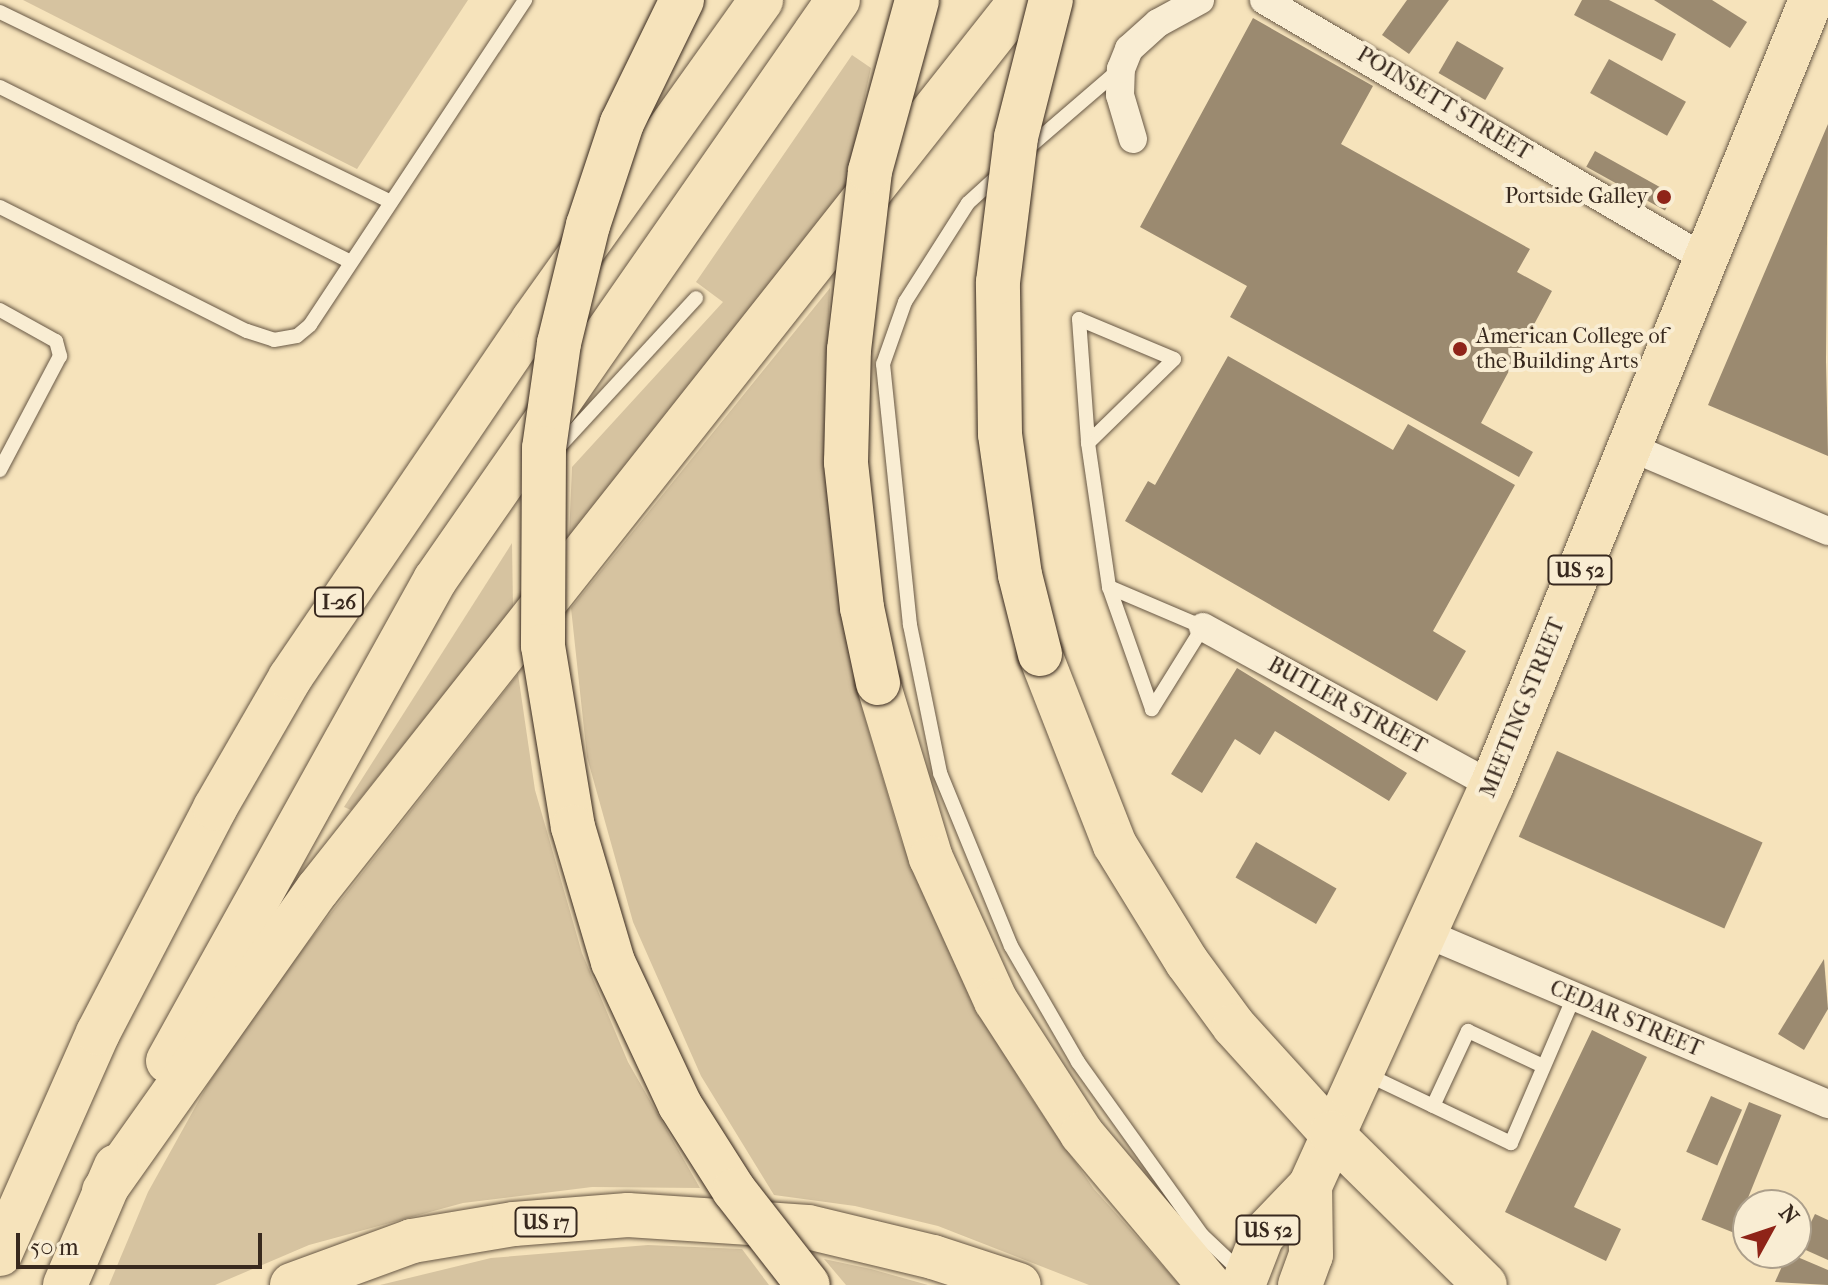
<!DOCTYPE html>
<style>
body{margin:0}
#map{position:relative;width:1828px;height:1285px;overflow:hidden;background:#f6e3bb;font-family:"IM FELL French Canon",serif}
div>[style]{position:absolute}
.green>*{inset:0;background:#d6c3a0}
.building>*{inset:0;background:#9b8a70;transform-origin:0 0}
.roads{filter:drop-shadow(0 0 2px #685845) drop-shadow(0 0 2px #685845)}
.lane>*{height:14px;margin:-7px;padding:0 7px;transform-origin:7px;border-radius:7px;background:#f9edd3}
.street>*{height:28px;margin:-14px;padding:0 14px;transform-origin:14px;border-radius:14px;background:#f9edd3}
.primary>*{height:44px;margin:-22px;padding:0 22px;transform-origin:22px;border-radius:22px;background:#f6e3bb}
.highway>*{height:44px;margin:-22px;padding:0 22px;transform-origin:22px;border-radius:22px;background:#f6e3bb}
.bridges{filter:drop-shadow(0 0 2px #38291e) drop-shadow(0 0 2px #38291e)}
.highway-bridge>*{height:44px;margin:-22px;padding:0 22px;transform-origin:22px;border-radius:22px;background:#f6e3bb}
.dots>*{width:22px;height:22px;translate:-50% -50%;box-sizing:border-box;border:4px solid #f9edd3;border-radius:50%}
span{translate:-50% -50%;white-space:nowrap;text-align:center;line-height:1.15;-webkit-text-stroke:8px #f9edd3;paint-order:stroke}
.shield-label span{padding:2px 6px;background:#f9edd3;border:2px solid;border-radius:6px;-webkit-text-stroke-width:0}
.shield-label{font-size:20px;color:#38291e;font-weight:700}
.street-label{font-size:22px;color:#38291e}
.poi-label{font-size:22px;color:#38291e}
.right{translate:-100% -50%;text-align:right}
.left{translate:0 -50%;text-align:left}
.north{position:absolute;left:1732px;top:1189px;width:80px;height:80px;box-sizing:border-box;background:#f9edd3;border:2px solid #ac9f8b;border-radius:50%;rotate:50deg;font-size:22px;font-weight:700;line-height:32px;text-align:center;color:#38291e}
.north::after{content:'';display:block;margin:auto;width:28px;height:36px;background:#8f2418;clip-path:polygon(50% 0,100% 100%,50% 72%,0 100%)}
.scale{position:absolute;left:16px;top:1233px;width:246px;height:36px;box-sizing:border-box;border:4px solid #38291e;border-top:0;padding-left:10px;font-size:24px;line-height:28px;white-space:nowrap;color:#38291e;-webkit-text-stroke:6px #f9edd3;paint-order:stroke}
</style>
<div id="map">
<div class="green">
<div style="clip-path:polygon(23px 0,468px 0,357px 169px)"></div>
<div style="clip-path:polygon(852px 55px,871px 68px,842px 201px,569px 538px,572px 467px,723px 302px,696px 282px)"></div>
<div style="clip-path:polygon(830px 288px,824px 422px,832px 553px,857px 691px,901px 840px,958px 970px,1025px 1089px,1094px 1189px,1180px 1285px,1089px 1285px,938px 1226px,855px 1206px,774px 1195px,701px 1076px,633px 922px,587px 757px,571px 608px)"></div>
<div style="clip-path:polygon(512px 543px,513px 608px,351px 810px,344px 807px)"></div>
<div style="clip-path:polygon(518px 674px,535px 790px,582px 953px,628px 1062px,700px 1188px,592px 1187px,463px 1203px,309px 1245px,215px 1285px,109px 1285px,148px 1192px,208px 1084px,269px 992px)"></div>
<div style="clip-path:polygon(648px 1245px,742px 1249px,769px 1285px,380px 1285px,491px 1258px)"></div>
<div style="clip-path:polygon(824px 1259px,871px 1269px,928px 1285px,846px 1285px)"></div>
</div>
<div class="building">
<div style="clip-path:polygon(1407px 0,1449px 0,1409px 54px,1382px 35px)"></div>
<div style="clip-path:polygon(1582px 0,1609px 0,1676px 34px,1662px 61px,1574px 15px)"></div>
<div style="clip-path:polygon(1654px 0,1712px 0,1747px 22px,1730px 48px)"></div>
<div style="clip-path:polygon(1253px 18px,1373px 86px,1341px 144px,1530px 249px,1517px 272px,1552px 291px,1481px 423px,1533px 452px,1519px 477px,1230px 317px,1247px 286px,1140px 227px)"></div>
<div style="left:1457px;top:41px;width:54px;height:37px;rotate:30deg"></div>
<div style="left:1609px;top:59px;width:88px;height:39px;rotate:29deg"></div>
<div style="clip-path:polygon(1828px 124px,1826px 361px,1828px 456px,1708px 405px)"></div>
<div style="left:1595px;top:151px;width:90px;height:18px;rotate:29deg"></div>
<div style="clip-path:polygon(1228px 356px,1393px 450px,1408px 424px,1515px 485px,1433px 631px,1466px 651px,1437px 701px,1125px 521px,1148px 481px,1155px 485px)"></div>
<div style="clip-path:polygon(1237px 668px,1407px 773px,1389px 801px,1275px 731px,1260px 755px,1235px 739px,1202px 793px,1171px 774px)"></div>
<div style="left:1557px;top:751px;width:225px;height:94px;rotate:24deg"></div>
<div style="left:1256px;top:842px;width:93px;height:41px;rotate:30deg"></div>
<div style="clip-path:polygon(1824px 959px,1828px 1009px,1804px 1050px,1778px 1034px)"></div>
<div style="clip-path:polygon(1592px 1030px,1647px 1057px,1574px 1207px,1621px 1229px,1606px 1261px,1505px 1212px)"></div>
<div style="left:1711px;top:1096px;width:34px;height:61px;rotate:24deg"></div>
<div style="left:1749px;top:1102px;width:35px;height:127px;rotate:22deg"></div>
<div style="clip-path:polygon(1815px 1214px,1828px 1220px,1828px 1260px,1799px 1247px)"></div>
<div style="clip-path:polygon(1788px 1253px,1828px 1270px,1828px 1285px,1775px 1282px)"></div>
</div>
<div class="roads">
<div class="lane">
<div style="left:0;top:12px;width:432px;rotate:25.9deg"></div>
<div style="left:0;top:87px;width:390px;rotate:26.5deg"></div>
<div style="left:1027px;top:149px;width:123px;rotate:-40.7deg"></div>
<div style="left:1000px;top:174px;width:43px;rotate:137.8deg"></div>
<div style="left:968px;top:203px;width:117px;rotate:122.5deg"></div>
<div style="left:905px;top:302px;width:66px;rotate:109.5deg"></div>
<div style="left:883px;top:364px;width:262px;rotate:84.1deg"></div>
<div style="left:910px;top:625px;width:151px;rotate:78.5deg"></div>
<div style="left:940px;top:773px;width:187px;rotate:67.7deg"></div>
<div style="left:1011px;top:946px;width:134px;rotate:60deg"></div>
<div style="left:1078px;top:1062px;width:213px;rotate:54.4deg"></div>
<div style="left:1202px;top:1235px;width:54px;rotate:43.5deg"></div>
<div style="left:0;top:207px;width:276px;rotate:26.7deg"></div>
<div style="left:247px;top:331px;width:28px;rotate:18deg"></div>
<div style="left:274px;top:340px;width:23px;rotate:-10deg"></div>
<div style="left:297px;top:336px;width:17px;rotate:-40deg"></div>
<div style="left:310px;top:325px;width:390px;rotate:-56.5deg"></div>
<div style="left:0;top:310px;width:64px;rotate:29deg"></div>
<div style="left:56px;top:341px;width:16px;rotate:75deg"></div>
<div style="left:60px;top:356px;width:129px;rotate:117.8deg"></div>
<div style="left:1088px;top:443px;width:120px;rotate:-44.3deg"></div>
<div style="left:1174px;top:359px;width:103px;rotate:-157.2deg"></div>
<div style="left:1079px;top:319px;width:124px;rotate:85.8deg"></div>
<div style="left:1088px;top:443px;width:146px;rotate:81.7deg"></div>
<div style="left:1109px;top:587px;width:102px;rotate:23.1deg"></div>
<div style="left:1203px;top:627px;width:97px;rotate:121.9deg"></div>
<div style="left:1152px;top:709px;width:129px;rotate:-109.4deg"></div>
<div style="left:555px;top:451px;width:208px;rotate:-47.3deg"></div>
<div style="left:1364px;top:1073px;width:163px;rotate:25.5deg"></div>
<div style="left:1511px;top:1143px;width:159px;rotate:-66.7deg"></div>
<div style="left:1433px;top:1106px;width:83px;rotate:-65deg"></div>
<div style="left:1468px;top:1031px;width:83px;rotate:25deg"></div>
</div>
<div class="street">
<div style="left:1264px;top:0;width:512px;rotate:30.37deg"></div>
<div style="left:1133px;top:139px;width:46px;rotate:-106.5deg"></div>
<div style="left:1120px;top:95px;width:26px;rotate:-88deg"></div>
<div style="left:1121px;top:69px;width:22px;rotate:-68deg"></div>
<div style="left:1129px;top:49px;width:39px;rotate:-42deg"></div>
<div style="left:1158px;top:23px;width:48px;rotate:-28.7deg"></div>
<div style="left:1630px;top:447px;width:215px;rotate:23deg"></div>
<div style="left:1203px;top:627px;width:329px;rotate:28.7deg"></div>
<div style="left:1425px;top:933px;width:438px;rotate:23deg"></div>
</div>
<div class="primary">
<div style="left:1243px;top:1285px;width:53px;rotate:-68.8deg"></div>
<div style="left:1262px;top:1236px;width:69px;rotate:-46.2deg"></div>
<div style="left:1310px;top:1186px;width:440px;rotate:-65.6deg"></div>
<div style="left:1492px;top:785px;width:847px;rotate:-67.88deg"></div>
<div style="left:1300px;top:1285px;width:32px;rotate:-70deg"></div>
<div style="left:1311px;top:1255px;width:69px;rotate:-90.8deg"></div>
</div>
<div class="highway">
<div style="left:1040px;top:654px;width:205px;rotate:68.6deg"></div>
<div style="left:1115px;top:845px;width:137px;rotate:58.4deg"></div>
<div style="left:1187px;top:962px;width:79px;rotate:53.7deg"></div>
<div style="left:1234px;top:1026px;width:144px;rotate:47.8deg"></div>
<div style="left:1331px;top:1133px;width:216px;rotate:44.6deg"></div>
<div style="left:878px;top:683px;width:183px;rotate:73.2deg"></div>
<div style="left:931px;top:858px;width:157px;rotate:65.6deg"></div>
<div style="left:996px;top:1001px;width:158px;rotate:57.1deg"></div>
<div style="left:1082px;top:1134px;width:197px;rotate:49.9deg"></div>
<div style="left:168px;top:1061px;width:550px;rotate:-60.97deg"></div>
<div style="left:435px;top:580px;width:706px;rotate:-55.21deg"></div>
<div style="left:104px;top:1191px;width:370px;rotate:-54.7deg"></div>
<div style="left:318px;top:889px;width:1133px;rotate:-51.66deg"></div>
<div style="left:0;top:1254px;width:242px;rotate:-66.1deg"></div>
<div style="left:98px;top:1033px;width:254px;rotate:-62.5deg"></div>
<div style="left:215px;top:808px;width:150px;rotate:-60deg"></div>
<div style="left:290px;top:678px;width:433px;rotate:-55.8deg"></div>
<div style="left:533px;top:320px;width:393px;rotate:-54.5deg"></div>
<div style="left:65px;top:1285px;width:129px;rotate:-66.8deg"></div>
<div style="left:292px;top:1285px;width:128px;rotate:-20.1deg"></div>
<div style="left:412px;top:1241px;width:103px;rotate:-9.5deg"></div>
<div style="left:514px;top:1224px;width:114px;rotate:-4.5deg"></div>
<div style="left:628px;top:1215px;width:180px;rotate:3.8deg"></div>
<div style="left:808px;top:1227px;width:129px;rotate:13.5deg"></div>
<div style="left:933px;top:1257px;width:90px;rotate:18deg"></div>
</div>
</div>
<div class="bridges">
<div class="highway-bridge">
<div style="left:682px;top:0;width:137px;rotate:116deg"></div>
<div style="left:622px;top:123px;width:108px;rotate:108.4deg"></div>
<div style="left:588px;top:225px;width:122px;rotate:103.8deg"></div>
<div style="left:559px;top:343px;width:106px;rotate:98.1deg"></div>
<div style="left:544px;top:448px;width:198px;rotate:90.3deg"></div>
<div style="left:543px;top:646px;width:183px;rotate:80.6deg"></div>
<div style="left:573px;top:827px;width:141px;rotate:73.5deg"></div>
<div style="left:613px;top:962px;width:158px;rotate:64.9deg"></div>
<div style="left:680px;top:1105px;width:101px;rotate:57.6deg"></div>
<div style="left:734px;top:1190px;width:120px;rotate:52.1deg"></div>
<div style="left:1040px;top:654px;width:81px;rotate:-104.2deg"></div>
<div style="left:1020px;top:575px;width:142px;rotate:-98.1deg"></div>
<div style="left:1000px;top:434px;width:152px;rotate:-90.8deg"></div>
<div style="left:998px;top:282px;width:146px;rotate:-82.9deg"></div>
<div style="left:1016px;top:137px;width:141px;rotate:-75.7deg"></div>
<div style="left:878px;top:683px;width:77px;rotate:-102deg"></div>
<div style="left:862px;top:608px;width:147px;rotate:-96.3deg"></div>
<div style="left:846px;top:462px;width:112px;rotate:-88.5deg"></div>
<div style="left:849px;top:350px;width:180px;rotate:-83.3deg"></div>
<div style="left:870px;top:171px;width:177px;rotate:-74.6deg"></div>
</div>
</div>
<div class="dots">
<div style="left:1664px;top:197px;background:#8f2418"></div>
<div style="left:1460px;top:349px;background:#8f2418"></div>
</div>
<div class="shield-label">
<span style="left:1580px;top:570px">US 52</span>
<span style="left:339px;top:602px">I-26</span>
<span style="left:546px;top:1222px">US 17</span>
<span style="left:1268px;top:1230px">US 52</span>
</div>
<div class="street-label">
<span style="left:1444px;top:104px;rotate:31deg">POINSETT STREET</span>
<span style="left:1347px;top:706px;rotate:29deg">BUTLER STREET</span>
<span style="left:1523px;top:708px;rotate:-68deg">MEETING STREET</span>
<span style="left:1626px;top:1019px;rotate:23deg">CEDAR STREET</span>
</div>
<div class="poi-label">
<span class="right" style="left:1648px;top:197px">Portside Galley</span>
<span class="left" style="left:1476px;top:349px">American College of<br>the Building Arts</span>
</div>
<div class="north">N</div>
<div class="scale">50 m</div>
</div>
